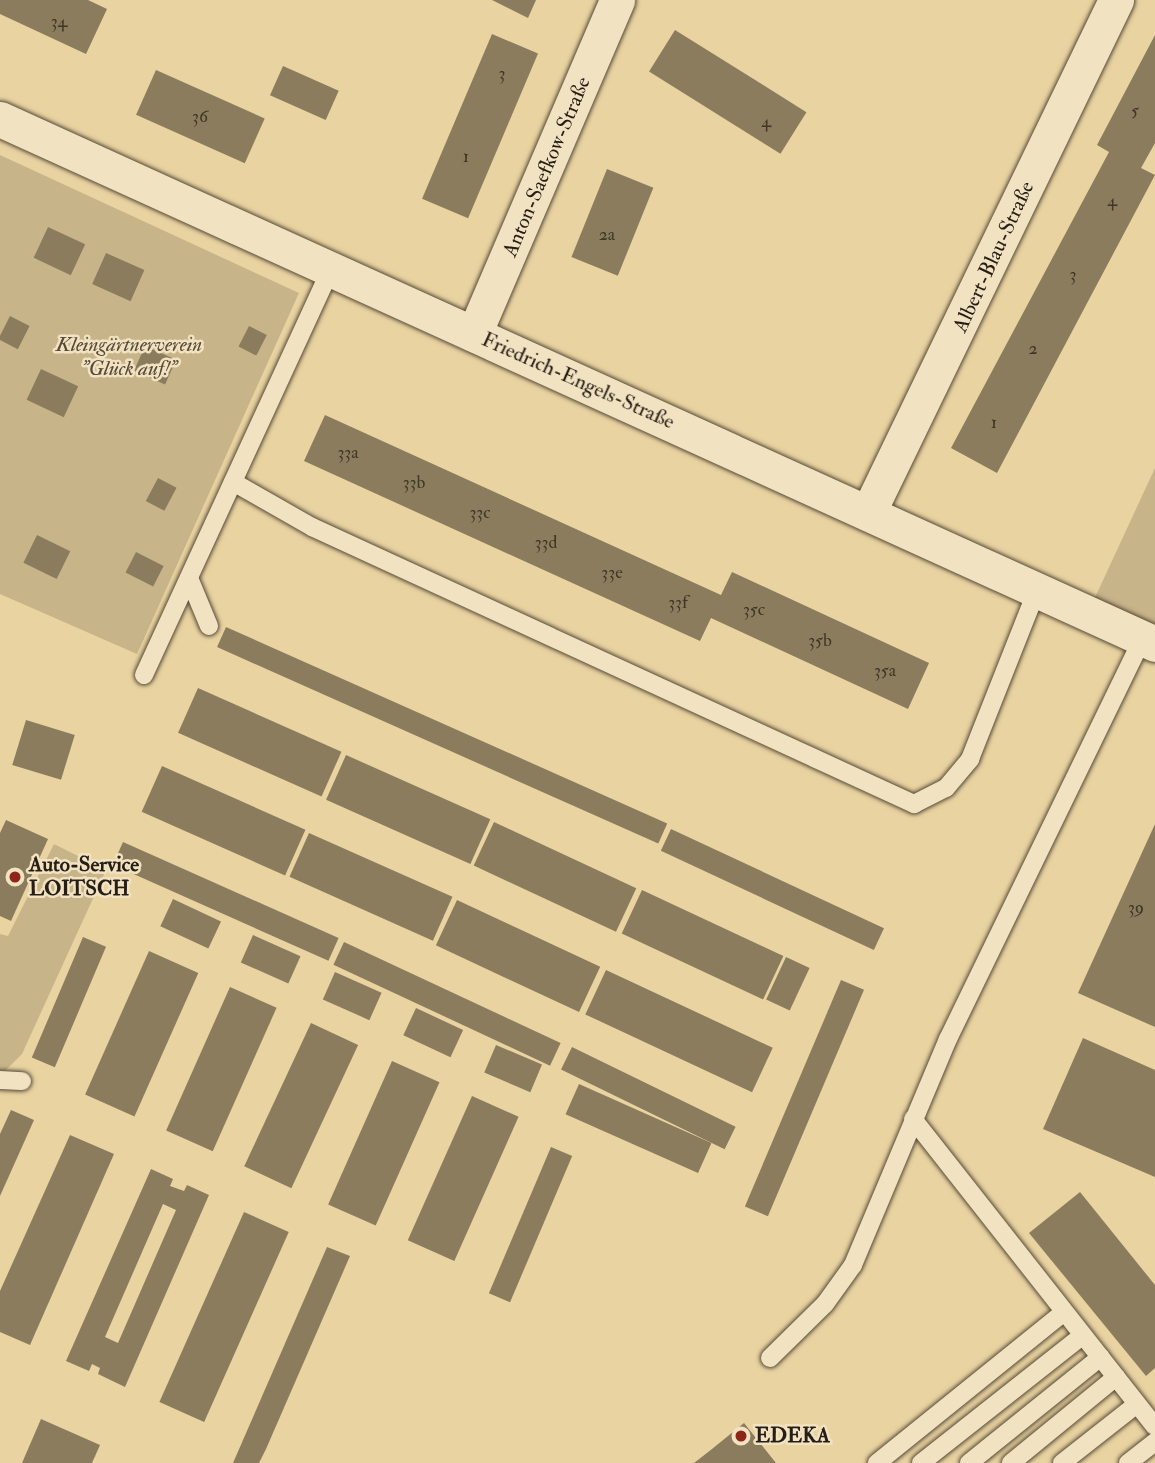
<!DOCTYPE html>
<meta charset="utf-8">
<style>
body{margin:0}
#map{position:relative;width:1155px;height:1463px;overflow:hidden;background:#e9d3a1;font-family:"IM FELL Double Pica",serif}
div>[style]{position:absolute}
.green>*{inset:0;background:#c8b489}
.building>*{inset:0;background:#8b7c5d;transform-origin:0 0}
.roads{filter:drop-shadow(0 0 2px #574b37) drop-shadow(0 0 2px #574b37)}
.lane>*{height:18px;margin:-9px;padding:0 9px;transform-origin:9px;border-radius:9px;background:#f1e2c2}
.street>*{height:35px;margin:-17.5px;padding:0 17.5px;transform-origin:17.5px;border-radius:17.5px;background:#f1e2c2}
.dots>*{width:19px;height:19px;translate:-50% -50%;box-sizing:border-box;border:4px solid #f1e2c2;border-radius:50%}
span{translate:-50% -50%;white-space:nowrap;text-align:center;line-height:1.15;-webkit-text-stroke:5px #f1e2c2;paint-order:stroke}
.number-label{font-size:18px;color:#3f3626}
.number-label span{-webkit-text-stroke-width:0}
.street-label{font-size:21px;color:#261e14}
.park-label{font-size:21px;color:#574b37;font-style:italic}
.poi-label{font-size:21px;color:#261e14;font-weight:700}
.left{translate:0 -50%;text-align:left}
</style>
<div id="map">
<div class="green">
<div style="clip-path:polygon(0 155px,299px 293px,137px 654px,0 594px)"></div>
<div style="clip-path:polygon(1155px 468px,1155px 632px,1092px 604px)"></div>
<div style="clip-path:polygon(54px 844px,106px 870px,22px 1054px,0 1076px,0 934px,8px 936px)"></div>
</div>
<div class="building">
<div style="clip-path:polygon(0 0,88px 0,107px 9px,86px 54px,0 14px)"></div>
<div style="clip-path:polygon(492px 0,536px 0,528px 18px)"></div>
<div style="left:675px;top:30px;width:155px;height:49px;rotate:32deg"></div>
<div style="left:492px;top:34px;width:50px;height:179px;rotate:23deg"></div>
<div style="clip-path:polygon(1155px 35px,1155px 143px,1141px 168px,1155px 175px,997px 473px,951px 448px,1109px 152px,1097px 145px)"></div>
<div style="left:283px;top:66px;width:61px;height:32px;rotate:24deg"></div>
<div style="left:156px;top:70px;width:119px;height:49px;rotate:24deg"></div>
<div style="left:607px;top:169px;width:50px;height:95px;rotate:22deg"></div>
<div style="left:48px;top:227px;width:41px;height:34px;rotate:25deg"></div>
<div style="left:106px;top:253px;width:42px;height:34px;rotate:24deg"></div>
<div style="left:10px;top:316px;width:22px;height:26px;rotate:27deg"></div>
<div style="left:249px;top:326px;width:20px;height:23px;rotate:27deg"></div>
<div style="left:145px;top:346px;width:34px;height:27px;rotate:24deg"></div>
<div style="left:41px;top:369px;width:41px;height:34px;rotate:25deg"></div>
<div style="clip-path:polygon(325px 415px,721px 595px,732px 572px,929px 663px,908px 709px,711px 618px,700px 641px,304px 461px)"></div>
<div style="left:158px;top:478px;width:21px;height:26px;rotate:28deg"></div>
<div style="left:37px;top:535px;width:37px;height:31px;rotate:26deg"></div>
<div style="left:136px;top:552px;width:31px;height:23px;rotate:27deg"></div>
<div style="left:226px;top:627px;width:483px;height:22px;rotate:24deg"></div>
<div style="left:198px;top:688px;width:157px;height:49px;rotate:24deg"></div>
<div style="left:26px;top:720px;width:51px;height:47px;rotate:17deg"></div>
<div style="left:346px;top:755px;width:158px;height:49px;rotate:24deg"></div>
<div style="left:162px;top:766px;width:157px;height:50px;rotate:24deg"></div>
<div style="clip-path:polygon(6px 820px,48px 839px,11px 921px,0 916px,0 833px)"></div>
<div style="left:494px;top:822px;width:157px;height:48px;rotate:25deg"></div>
<div style="clip-path:polygon(1155px 824px,1155px 1027px,1078px 993px)"></div>
<div style="left:671px;top:829px;width:235px;height:24px;rotate:25deg"></div>
<div style="left:309px;top:833px;width:157px;height:48px;rotate:24deg"></div>
<div style="left:123px;top:842px;width:236px;height:25px;rotate:24deg"></div>
<div style="left:642px;top:890px;width:156px;height:48px;rotate:25deg"></div>
<div style="left:173px;top:899px;width:53px;height:30px;rotate:25deg"></div>
<div style="left:457px;top:900px;width:158px;height:50px;rotate:25deg"></div>
<div style="left:253px;top:935px;width:52px;height:30px;rotate:24deg"></div>
<div style="left:83px;top:937px;width:25px;height:131px;rotate:23deg"></div>
<div style="left:344px;top:942px;width:239px;height:25px;rotate:25deg"></div>
<div style="left:149px;top:951px;width:54px;height:157px;rotate:24deg"></div>
<div style="left:786px;top:957px;width:26px;height:47px;rotate:25deg"></div>
<div style="left:606px;top:970px;width:184px;height:49px;rotate:25deg"></div>
<div style="left:335px;top:972px;width:51px;height:30px;rotate:24deg"></div>
<div style="left:841px;top:980px;width:25px;height:246px;rotate:23deg"></div>
<div style="left:230px;top:987px;width:51px;height:157px;rotate:24deg"></div>
<div style="left:416px;top:1008px;width:52px;height:30px;rotate:25deg"></div>
<div style="left:311px;top:1023px;width:52px;height:158px;rotate:25deg"></div>
<div style="clip-path:polygon(1083px 1038px,1155px 1070px,1155px 1177px,1043px 1129px)"></div>
<div style="left:496px;top:1045px;width:50px;height:30px;rotate:23deg"></div>
<div style="left:572px;top:1047px;width:182px;height:25px;rotate:26deg"></div>
<div style="left:392px;top:1061px;width:52px;height:157px;rotate:24deg"></div>
<div style="left:579px;top:1084px;width:145px;height:33px;rotate:24deg"></div>
<div style="left:472px;top:1096px;width:51px;height:158px;rotate:24deg"></div>
<div style="clip-path:polygon(11px 1110px,34px 1120px,0 1196px,0 1134px)"></div>
<div style="clip-path:polygon(70px 1135px,114px 1154px,30px 1345px,0 1332px,0 1291px)"></div>
<div style="left:551px;top:1147px;width:23px;height:159px;rotate:23deg"></div>
<div style="clip-path:polygon(evenodd,151px 1169px,173px 1179px,170px 1186px,184px 1191px,187px 1185px,209px 1195px,125px 1387px,98px 1374px,100px 1368px,92px 1364px,89px 1371px,66px 1361px,151px 1169px,163px 1204px,176px 1210px,118px 1343px,105px 1337px,163px 1204px)"></div>
<div style="clip-path:polygon(1080px 1192px,1155px 1285px,1155px 1368px,1146px 1376px,1029px 1233px)"></div>
<div style="left:244px;top:1212px;width:49px;height:208px;rotate:24deg"></div>
<div style="clip-path:polygon(327px 1247px,350px 1256px,266px 1449px,259px 1463px,233px 1463px)"></div>
<div style="clip-path:polygon(41px 1419px,100px 1445px,92px 1463px,22px 1463px)"></div>
<div style="clip-path:polygon(744px 1423px,776px 1463px,694px 1463px,712px 1449px)"></div>
</div>
<div class="roads">
<div class="lane">
<div style="left:233px;top:482px;width:91px;rotate:29.7deg"></div>
<div style="left:312px;top:527px;width:663px;rotate:24.71deg"></div>
<div style="left:914px;top:804px;width:36px;rotate:-27deg"></div>
<div style="left:946px;top:788px;width:38px;rotate:-50deg"></div>
<div style="left:970px;top:759px;width:182px;rotate:-68.4deg"></div>
<div style="left:189px;top:578px;width:52px;rotate:67.4deg"></div>
<div style="left:144px;top:675px;width:447px;rotate:-65.3deg"></div>
<div style="left:0;top:1080px;width:22px;rotate:3deg"></div>
<div style="left:913px;top:1119px;width:391px;rotate:51.8deg"></div>
<div style="left:770px;top:1358px;width:77px;rotate:-44.5deg"></div>
<div style="left:825px;top:1304px;width:48px;rotate:-54.3deg"></div>
<div style="left:853px;top:1265px;width:245px;rotate:-67.2deg"></div>
<div style="left:948px;top:1039px;width:446px;rotate:-64.1deg"></div>
<div style="left:877px;top:1463px;width:240px;rotate:-38.9deg"></div>
<div style="left:921px;top:1463px;width:206px;rotate:-38.3deg"></div>
<div style="left:969px;top:1463px;width:169px;rotate:-38.8deg"></div>
<div style="left:1011px;top:1463px;width:136px;rotate:-39.3deg"></div>
<div style="left:1062px;top:1463px;width:95px;rotate:-38.2deg"></div>
<div style="left:1128px;top:1463px;width:34px;rotate:-38deg"></div>
</div>
<div class="street">
<div style="left:0;top:119px;width:1269px;rotate:24.44deg"></div>
<div style="left:474px;top:334px;width:363px;rotate:-66.8deg"></div>
<div style="left:868px;top:513px;width:570px;rotate:-64.2deg"></div>
</div>
</div>
<div class="dots">
<div style="left:15px;top:877px;background:#8f2418"></div>
<div style="left:741px;top:1436px;background:#8f2418"></div>
</div>
<div class="number-label">
<span style="left:59px;top:22px">34</span>
<span style="left:502px;top:74px">3</span>
<span style="left:1135px;top:111px">5</span>
<span style="left:200px;top:117px">36</span>
<span style="left:766px;top:122px">4</span>
<span style="left:466px;top:157px">1</span>
<span style="left:1112px;top:201px">4</span>
<span style="left:607px;top:235px">2a</span>
<span style="left:1073px;top:275px">3</span>
<span style="left:1033px;top:349px">2</span>
<span style="left:994px;top:423px">1</span>
<span style="left:348px;top:453px">33a</span>
<span style="left:414px;top:483px">33b</span>
<span style="left:480px;top:513px">33c</span>
<span style="left:546px;top:543px">33d</span>
<span style="left:612px;top:573px">33e</span>
<span style="left:678px;top:603px">33f</span>
<span style="left:754px;top:610px">35c</span>
<span style="left:820px;top:641px">35b</span>
<span style="left:885px;top:671px">35a</span>
<span style="left:1136px;top:908px">39</span>
</div>
<div class="street-label">
<span style="left:547px;top:167px;rotate:-67deg">Anton-Saefkow-Straße</span>
<span style="left:994px;top:257px;rotate:-65deg">Albert-Blau-Straße</span>
<span style="left:578px;top:381px;rotate:24deg">Friedrich-Engels-Straße</span>
</div>
<div class="park-label">
<span style="left:129px;top:357px">Kleingärtnerverein<br>"Glück auf!"</span>
</div>
<div class="poi-label">
<span class="left" style="left:29px;top:877px">Auto-Service<br>LOITSCH</span>
<span class="left" style="left:755px;top:1436px">EDEKA</span>
</div>
</div>
